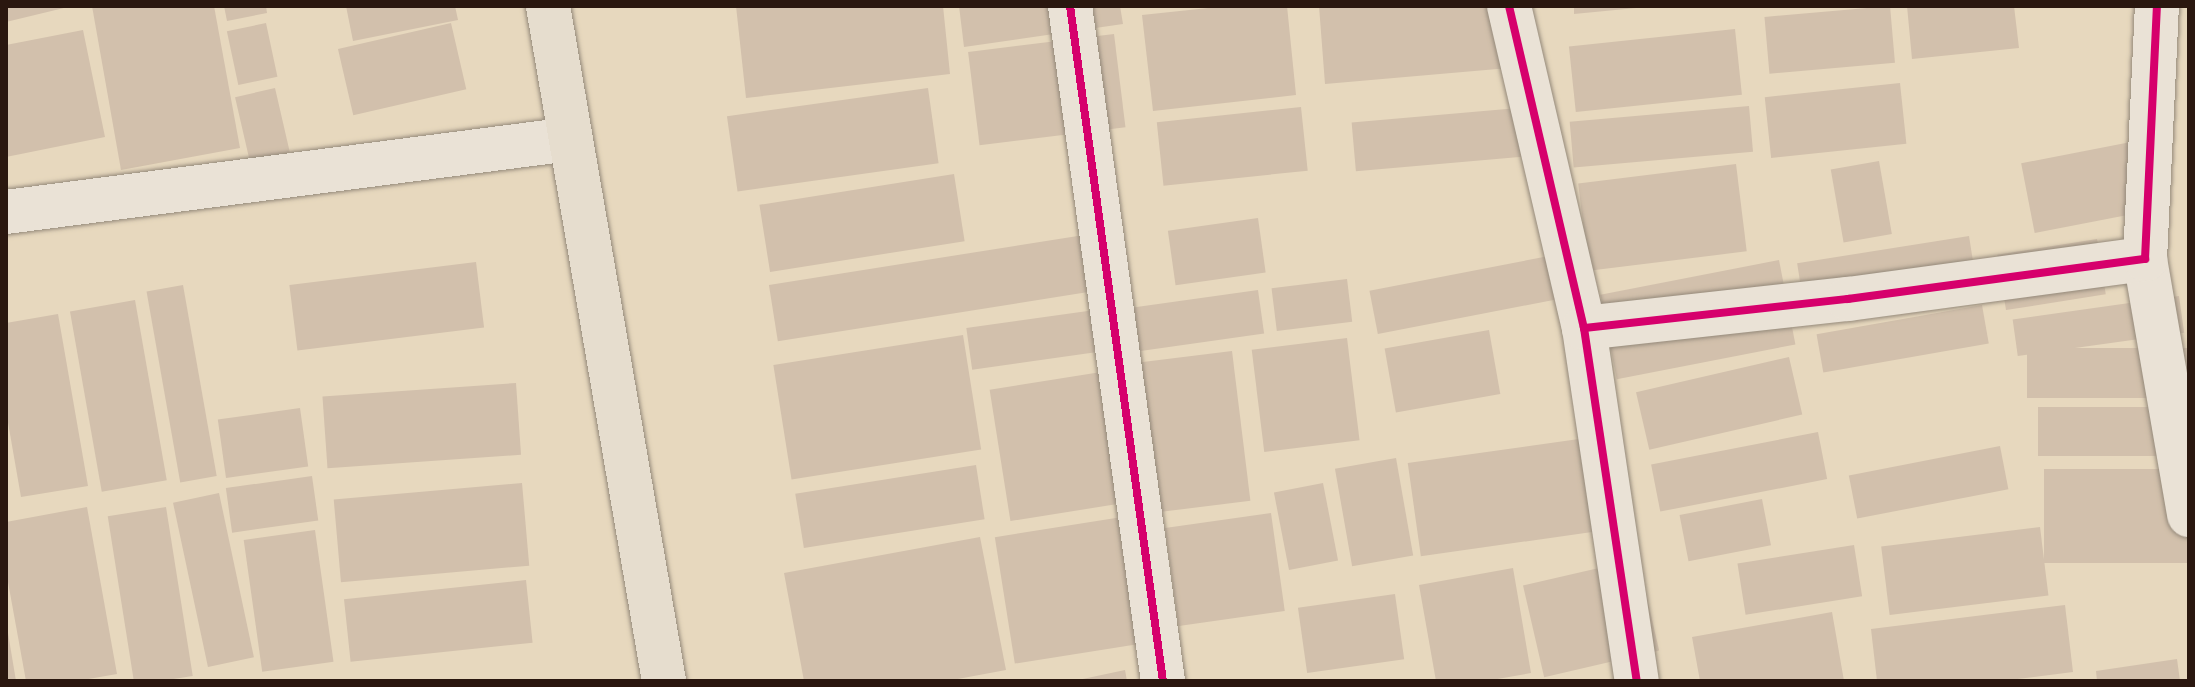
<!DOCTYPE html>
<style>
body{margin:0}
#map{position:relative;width:2195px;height:687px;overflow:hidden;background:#e7d8be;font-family:"IM FELL Great Primer",serif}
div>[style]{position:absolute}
.building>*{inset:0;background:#d2c0ac;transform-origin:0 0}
.roads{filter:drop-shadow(0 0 2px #94897a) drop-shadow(0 0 2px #94897a)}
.minor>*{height:44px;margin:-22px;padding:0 22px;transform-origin:22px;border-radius:22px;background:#eae2d6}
.major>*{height:44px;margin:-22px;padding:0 22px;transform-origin:22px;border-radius:22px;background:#e6ddce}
.cycleway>*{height:8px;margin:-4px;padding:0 4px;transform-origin:4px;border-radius:4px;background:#d6006c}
span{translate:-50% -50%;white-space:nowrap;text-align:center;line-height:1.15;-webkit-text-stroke:6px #fae8ca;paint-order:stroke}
.frame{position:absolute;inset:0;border:8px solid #2a170f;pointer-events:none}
</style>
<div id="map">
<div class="building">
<div style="clip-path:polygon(6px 6px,68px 6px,68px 7px,6px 22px)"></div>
<div style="clip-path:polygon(92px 6px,214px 6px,240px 148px,121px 170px)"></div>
<div style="clip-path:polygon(224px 6px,266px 6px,267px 13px,227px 21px)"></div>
<div style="clip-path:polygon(346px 6px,455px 6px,458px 20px,353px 41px)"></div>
<div style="clip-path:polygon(736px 6px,943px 6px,950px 74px,746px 98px)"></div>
<div style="clip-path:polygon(959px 6px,1120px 6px,1123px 24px,964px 47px)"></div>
<div style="clip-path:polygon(1227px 6px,1287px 6px,1296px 95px,1153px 111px,1142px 15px)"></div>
<div style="clip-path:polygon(1319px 6px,1526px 6px,1531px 66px,1325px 84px)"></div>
<div style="clip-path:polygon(1574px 6px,1636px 6px,1636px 8px,1574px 14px)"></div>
<div style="left:1890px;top:6px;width:57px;height:126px;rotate:85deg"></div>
<div style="clip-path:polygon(1907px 6px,2014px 6px,2019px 48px,1912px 59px)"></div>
<div style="left:266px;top:23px;width:55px;height:40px;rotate:78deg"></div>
<div style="left:451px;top:23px;width:68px;height:116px;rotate:77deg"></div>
<div style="left:1735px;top:29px;width:66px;height:167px;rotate:84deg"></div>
<div style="clip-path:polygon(83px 30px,105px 137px,6px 157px,6px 45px)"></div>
<div style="left:1114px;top:34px;width:94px;height:147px;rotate:83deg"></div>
<div style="left:1900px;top:83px;width:61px;height:136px;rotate:84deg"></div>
<div style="left:275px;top:88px;width:71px;height:41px;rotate:77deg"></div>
<div style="left:928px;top:88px;width:76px;height:203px;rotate:82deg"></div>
<div style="left:1749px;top:106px;width:46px;height:180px;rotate:85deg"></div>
<div style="left:1301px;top:107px;width:64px;height:145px;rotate:84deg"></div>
<div style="left:1518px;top:108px;width:49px;height:167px;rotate:85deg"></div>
<div style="left:2136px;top:141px;width:71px;height:117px;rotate:79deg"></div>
<div style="left:1879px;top:161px;width:74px;height:49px;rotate:80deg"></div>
<div style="left:1736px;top:164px;width:88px;height:159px;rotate:83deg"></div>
<div style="left:954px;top:174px;width:68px;height:197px;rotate:81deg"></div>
<div style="left:1258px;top:218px;width:55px;height:91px;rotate:82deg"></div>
<div style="left:1084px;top:235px;width:57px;height:319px;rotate:81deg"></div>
<div style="left:1969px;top:236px;width:56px;height:174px;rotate:81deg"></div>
<div style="left:2097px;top:239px;width:56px;height:101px;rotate:81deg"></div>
<div style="left:1554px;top:255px;width:44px;height:188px;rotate:79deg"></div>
<div style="left:1779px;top:260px;width:86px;height:182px;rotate:79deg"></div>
<div style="left:476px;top:262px;width:66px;height:188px;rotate:83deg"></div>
<div style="left:1347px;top:279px;width:43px;height:76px;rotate:83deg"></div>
<div style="left:183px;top:285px;width:194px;height:37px;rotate:80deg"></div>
<div style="left:1258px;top:290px;width:44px;height:146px;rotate:82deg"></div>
<div style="left:2179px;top:296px;width:37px;height:168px;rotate:82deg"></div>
<div style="left:135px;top:300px;width:183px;height:66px;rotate:80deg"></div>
<div style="left:1982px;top:305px;width:39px;height:168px;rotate:80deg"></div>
<div style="left:1102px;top:309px;width:42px;height:137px;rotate:82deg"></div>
<div style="clip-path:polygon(58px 314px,88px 486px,21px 497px,6px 411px,6px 323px)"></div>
<div style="left:1489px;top:330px;width:65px;height:106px;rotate:80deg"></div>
<div style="left:963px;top:335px;width:116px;height:192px;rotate:81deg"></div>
<div style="left:1347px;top:338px;width:103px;height:96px;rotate:83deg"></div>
<div style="left:2189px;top:348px;width:50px;height:162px;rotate:90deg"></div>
<div style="left:1232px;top:351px;width:151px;height:100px;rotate:83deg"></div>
<div style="left:1789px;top:357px;width:59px;height:157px;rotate:77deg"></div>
<div style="left:1120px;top:369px;width:133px;height:132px;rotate:81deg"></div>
<div style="left:516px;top:383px;width:72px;height:194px;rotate:86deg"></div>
<div style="left:2189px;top:407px;width:49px;height:151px;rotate:90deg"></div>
<div style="left:300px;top:408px;width:59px;height:83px;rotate:82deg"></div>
<div style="left:1818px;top:432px;width:48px;height:170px;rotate:79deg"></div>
<div style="left:1586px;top:438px;width:94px;height:180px;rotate:82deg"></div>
<div style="left:2000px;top:446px;width:44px;height:154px;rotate:79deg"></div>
<div style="left:1396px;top:458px;width:99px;height:62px;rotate:80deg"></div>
<div style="left:976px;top:465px;width:55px;height:183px;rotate:81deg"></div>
<div style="left:2189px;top:469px;width:94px;height:145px;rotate:90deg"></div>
<div style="left:312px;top:476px;width:45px;height:87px;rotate:82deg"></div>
<div style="left:522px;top:483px;width:83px;height:189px;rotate:85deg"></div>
<div style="left:1323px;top:483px;width:79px;height:50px;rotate:79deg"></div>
<div style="left:219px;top:493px;width:168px;height:47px;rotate:78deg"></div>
<div style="left:1762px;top:499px;width:47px;height:84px;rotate:79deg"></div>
<div style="clip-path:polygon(87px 507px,117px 674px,77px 681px,26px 681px,6px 571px,6px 522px)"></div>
<div style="left:166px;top:507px;width:171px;height:59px;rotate:81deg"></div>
<div style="left:1271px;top:513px;width:99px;height:107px;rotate:82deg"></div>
<div style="left:1141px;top:514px;width:128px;height:148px;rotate:81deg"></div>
<div style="left:2040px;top:527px;width:69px;height:160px;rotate:83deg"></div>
<div style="left:315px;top:530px;width:133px;height:72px;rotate:82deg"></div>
<div style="clip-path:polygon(980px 537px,1006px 670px,947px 681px,804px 681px,784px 573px)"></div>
<div style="left:1854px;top:545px;width:52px;height:118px;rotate:81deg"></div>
<div style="left:1638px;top:559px;width:94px;height:118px;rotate:77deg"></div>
<div style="clip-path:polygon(1513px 568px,1531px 673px,1486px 681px,1436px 681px,1419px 585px)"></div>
<div style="left:526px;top:580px;width:63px;height:183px;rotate:84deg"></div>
<div style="left:1395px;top:594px;width:66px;height:98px;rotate:82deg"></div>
<div style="clip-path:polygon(2065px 605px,2073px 672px,2001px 681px,1877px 681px,1871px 629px)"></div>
<div style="clip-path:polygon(1832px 612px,1844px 681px,1700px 681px,1692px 637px)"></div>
<div style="clip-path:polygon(6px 633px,8px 633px,16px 681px,6px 681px)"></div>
<div style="clip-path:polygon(2177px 659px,2180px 681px,2097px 681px,2096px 671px)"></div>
<div style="clip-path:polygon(1125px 670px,1127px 681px,1079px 681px,1078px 680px)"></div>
</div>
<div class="roads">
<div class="minor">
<div style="left:1070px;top:6px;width:681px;rotate:82.16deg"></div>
<div style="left:1509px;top:6px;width:331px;rotate:76.9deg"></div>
<div style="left:1584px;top:328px;width:357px;rotate:81.5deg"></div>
<div style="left:6px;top:212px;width:569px;rotate:-7.37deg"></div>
<div style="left:2145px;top:259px;width:260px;rotate:80.2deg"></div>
<div style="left:1584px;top:328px;width:266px;rotate:-6.3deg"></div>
<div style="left:1848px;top:299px;width:300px;rotate:-7.7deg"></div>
<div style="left:2145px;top:259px;width:253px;rotate:-87.3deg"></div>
</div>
<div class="major">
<div style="left:548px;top:6px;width:685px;rotate:80.25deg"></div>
</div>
</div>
<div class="cycleway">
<div style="left:1070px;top:6px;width:681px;rotate:82.16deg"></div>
<div style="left:1509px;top:6px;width:331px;rotate:76.9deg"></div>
<div style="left:1584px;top:328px;width:357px;rotate:81.5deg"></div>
<div style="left:1584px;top:328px;width:266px;rotate:-6.3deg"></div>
<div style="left:1848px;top:299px;width:300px;rotate:-7.7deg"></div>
<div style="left:2145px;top:259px;width:253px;rotate:-87.3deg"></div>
</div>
<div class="frame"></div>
</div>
